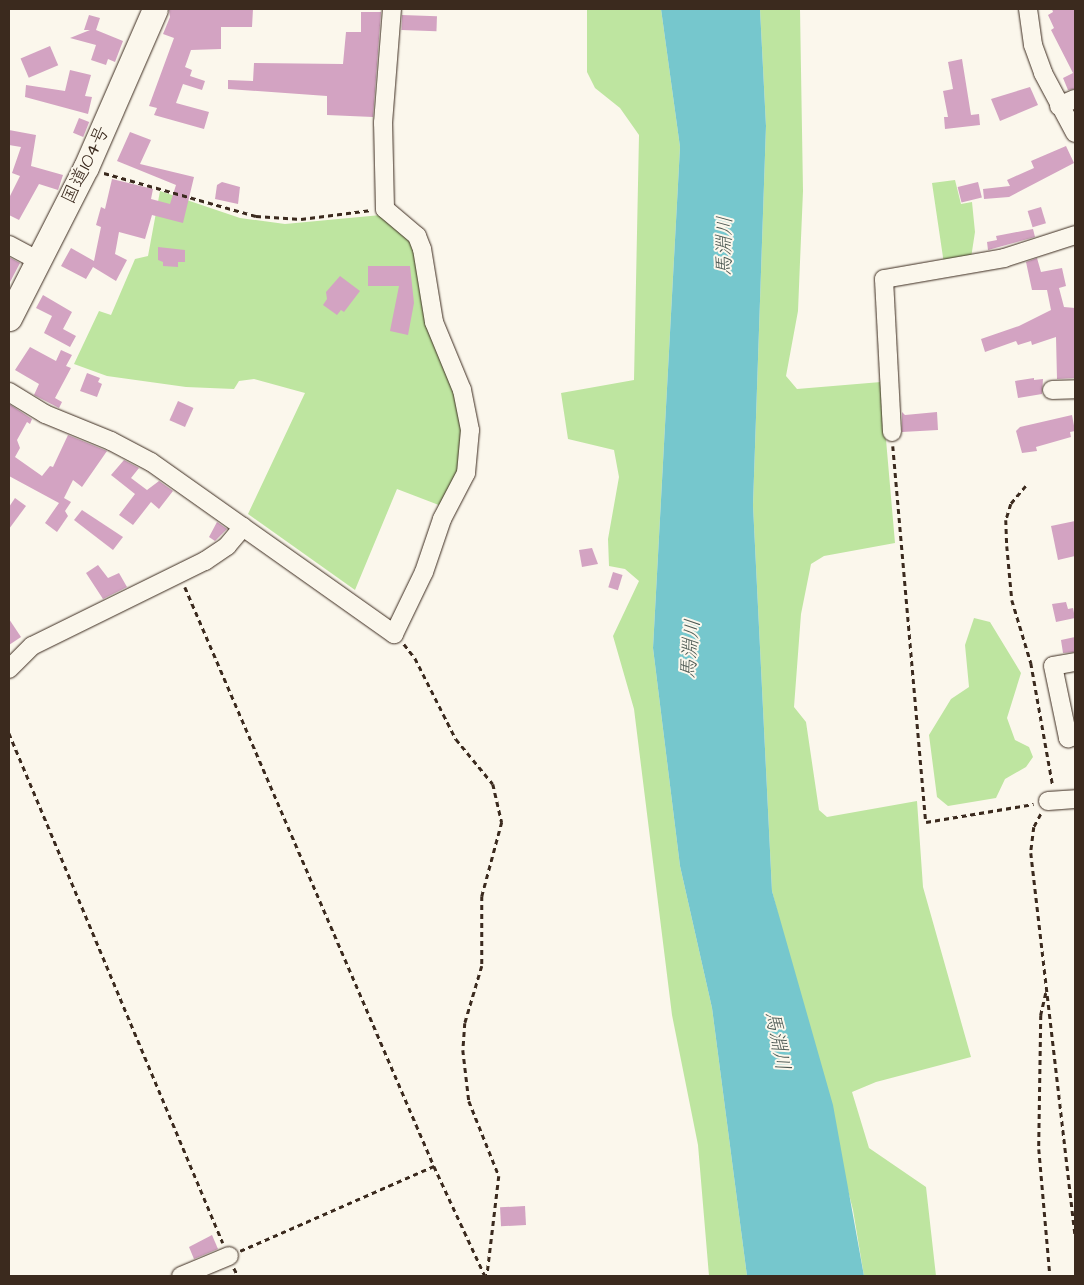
<!DOCTYPE html>
<meta charset="utf-8">
<style>
body{margin:0}
#map{position:relative;width:1084px;height:1285px;overflow:hidden;background:#fbf7ec;font-family:"Architects Daughter","Klee One",sans-serif}
div>[style]{position:absolute}
.green>*{inset:0;background:#bee5a0}
.water>*{inset:0;background:#76c7cd}
.building>*{inset:0;background:#d3a3c2;transform-origin:0 0}
.path>*{height:2.5px;margin-top:-1.25px;transform-origin:0;background:repeating-linear-gradient(90deg,#3b2a1e 0 5px,transparent 0 9px)}
.roads{filter:drop-shadow(0 0 1px #3b2a1e) drop-shadow(0 0 1px #3b2a1e)}
.minor>*{height:18px;margin:-9px;padding:0 9px;transform-origin:9px;border-radius:9px;background:#fbf7ec}
.highway>*{height:25px;margin:-12.5px;padding:0 12.5px;transform-origin:12.5px;border-radius:12.5px;background:#fbf7ec}
span{translate:-50% -50%;white-space:nowrap;text-align:center;line-height:1.15;-webkit-text-stroke:4px #fbf7ec;paint-order:stroke}
.street-label{font-size:19px;color:#3b2a1e}
.water-label{font-size:20px;color:#4d5953;font-style:italic}
.frame{position:absolute;inset:0;border:10px solid #3b2a1e;pointer-events:none}
</style>
<div id="map">
<div class="green">
<div style="clip-path:polygon(587px 9px,661px 9px,680px 147px,653px 648px,680px 866px,712px 1008px,747px 1276px,709px 1276px,698px 1145px,672px 1015px,634px 709px,613px 636px,639px 581px,625px 569px,609px 566px,608px 539px,619px 477px,614px 450px,568px 439px,561px 393px,634px 380px,639px 135px,620px 108px,595px 88px,587px 72px)"></div>
<div style="clip-path:polygon(760px 9px,800px 9px,803px 191px,800px 262px,798px 311px,786px 376px,797px 389px,881px 382px,895px 543px,824px 556px,811px 564px,801px 614px,794px 707px,806px 722px,819px 810px,827px 817px,917px 801px,923px 887px,971px 1057px,876px 1082px,852px 1092px,869px 1148px,926px 1187px,936px 1276px,864px 1276px,853px 1210px,772px 891px,753px 505px,766px 126px)"></div>
<div style="clip-path:polygon(955px 180px,961px 204px,972px 202px,975px 232px,971px 258px,944px 264px,932px 183px)"></div>
<div style="clip-path:polygon(160px 191px,240px 218px,285px 224px,381px 215px,410px 238px,455px 388px,464px 432px,460px 472px,444px 507px,397px 489px,355px 590px,248px 514px,305px 393px,254px 379px,239px 381px,234px 389px,186px 387px,107px 376px,74px 364px,99px 311px,111px 315px,135px 259px,148px 256px)"></div>
<div style="clip-path:polygon(974px 618px,990px 622px,1021px 673px,1007px 718px,1015px 740px,1029px 747px,1033px 757px,1026px 767px,1005px 779px,996px 798px,948px 806px,937px 797px,929px 735px,951px 699px,969px 687px,965px 645px)"></div>
</div>
<div class="water">
<div style="clip-path:polygon(661px 9px,760px 9px,766px 126px,753px 505px,772px 891px,833px 1105px,864px 1276px,747px 1276px,712px 1008px,680px 866px,653px 648px,680px 147px)"></div>
</div>
<div class="building">
<div style="clip-path:polygon(169px 9px,253px 9px,252px 27px,221px 27px,221px 49px,191px 50px,185px 67px,192px 70px,190px 76px,205px 81px,202px 90px,183px 84px,176px 103px,209px 112px,204px 129px,154px 115px,157px 108px,149px 106px,174px 38px,163px 34px,170px 17px)"></div>
<div style="clip-path:polygon(1052px 9px,1075px 9px,1075px 89px,1068px 90px,1063px 78px,1073px 73px,1051px 30px,1054px 28px,1048px 15px,1053px 12px)"></div>
<div style="clip-path:polygon(361px 12px,381px 12px,373px 117px,327px 115px,327px 96px,228px 89px,228px 80px,253px 81px,254px 63px,343px 64px,346px 32px,361px 32px)"></div>
<div style="clip-path:polygon(89px 15px,100px 18px,96px 30px,123px 41px,115px 62px,108px 59px,106px 65px,91px 60px,96px 45px,70px 38px,90px 30px,84px 30px)"></div>
<div style="left:402px;top:15px;width:35px;height:15px;rotate:2deg"></div>
<div style="left:50px;top:46px;width:21px;height:32px;rotate:67deg"></div>
<div style="clip-path:polygon(962px 59px,971px 115px,979px 114px,980px 125px,945px 129px,944px 117px,948px 117px,943px 91px,953px 89px,948px 62px)"></div>
<div style="clip-path:polygon(70px 70px,91px 75px,85px 96px,92px 97px,88px 114px,25px 97px,26px 85px,65px 91px)"></div>
<div style="clip-path:polygon(1030px 87px,1038px 105px,1000px 121px,991px 99px)"></div>
<div style="left:79px;top:118px;width:11px;height:16px;rotate:22deg"></div>
<div style="clip-path:polygon(9px 130px,36px 135px,31px 166px,63px 175px,58px 190px,39px 184px,19px 220px,9px 215px,9px 198px,20px 176px,12px 173px,21px 147px,9px 145px)"></div>
<div style="clip-path:polygon(130px 132px,151px 140px,140px 164px,194px 177px,183px 223px,152px 215px,145px 239px,119px 232px,115px 254px,127px 260px,116px 281px,93px 267px,86px 279px,61px 266px,71px 248px,94px 261px,101px 227px,96px 225px,101px 207px,105px 209px,112px 179px,153px 189px,151px 199px,170px 204px,176px 185px,117px 161px)"></div>
<div style="clip-path:polygon(1066px 146px,1074px 163px,1009px 197px,984px 199px,983px 189px,1010px 186px,1007px 180px,1034px 168px,1031px 161px)"></div>
<div style="clip-path:polygon(222px 182px,240px 187px,238px 204px,215px 199px,217px 185px)"></div>
<div style="left:978px;top:182px;width:16px;height:21px;rotate:76deg"></div>
<div style="left:1041px;top:207px;width:17px;height:14px;rotate:73deg"></div>
<div style="clip-path:polygon(1033px 229px,1035px 237px,988px 250px,987px 242px,997px 240px,996px 236px)"></div>
<div style="clip-path:polygon(158px 247px,185px 250px,185px 262px,178px 262px,178px 267px,163px 266px,163px 262px,158px 260px)"></div>
<div style="clip-path:polygon(9px 257px,20px 263px,9px 284px)"></div>
<div style="clip-path:polygon(1037px 258px,1041px 272px,1062px 268px,1066px 286px,1059px 288px,1064px 307px,1075px 308px,1075px 378px,1057px 379px,1056px 337px,1032px 345px,1031px 341px,1018px 345px,1016px 341px,985px 352px,981px 339px,1019px 326px,1051px 310px,1047px 290px,1032px 290px,1026px 262px)"></div>
<div style="clip-path:polygon(368px 266px,410px 266px,414px 303px,408px 335px,390px 331px,399px 286px,368px 286px)"></div>
<div style="clip-path:polygon(340px 276px,360px 291px,344px 312px,341px 310px,337px 315px,323px 305px,327px 299px,326px 292px)"></div>
<div style="clip-path:polygon(43px 295px,72px 312px,63px 329px,76px 336px,70px 347px,44px 333px,52px 316px,36px 308px)"></div>
<div style="clip-path:polygon(30px 347px,56px 361px,61px 350px,72px 355px,66px 366px,71px 368px,55px 398px,62px 402px,59px 408px,34px 395px,39px 384px,15px 370px)"></div>
<div style="clip-path:polygon(87px 373px,100px 378px,98px 382px,102px 384px,97px 397px,80px 391px)"></div>
<div style="clip-path:polygon(1034px 378px,1034px 380px,1043px 379px,1042px 394px,1018px 398px,1015px 381px)"></div>
<div style="left:178px;top:401px;width:17px;height:21px;rotate:24deg"></div>
<div style="clip-path:polygon(9px 404px,32px 419px,30px 424px,27px 422px,17px 440px,20px 448px,15px 457px,42px 476px,50px 466px,53px 467px,68px 435px,107px 451px,82px 487px,73px 480px,64px 498px,71px 502px,65px 511px,68px 516px,57px 532px,45px 523px,59px 503px,9px 476px)"></div>
<div style="clip-path:polygon(902px 412px,905px 415px,937px 412px,938px 430px,902px 432px)"></div>
<div style="clip-path:polygon(1072px 415px,1075px 431px,1070px 432px,1071px 437px,1036px 447px,1037px 451px,1022px 453px,1016px 431px,1020px 427px)"></div>
<div style="clip-path:polygon(124px 460px,139px 468px,131px 478px,147px 490px,159px 481px,173px 491px,159px 509px,151px 502px,133px 525px,119px 515px,135px 494px,111px 475px)"></div>
<div style="clip-path:polygon(15px 498px,26px 506px,9px 529px,9px 507px)"></div>
<div style="clip-path:polygon(82px 510px,123px 537px,113px 550px,74px 520px)"></div>
<div style="clip-path:polygon(1075px 521px,1075px 556px,1058px 560px,1051px 526px)"></div>
<div style="clip-path:polygon(217px 522px,227px 529px,215px 541px,209px 537px)"></div>
<div style="clip-path:polygon(592px 548px,598px 564px,582px 567px,579px 550px)"></div>
<div style="clip-path:polygon(98px 565px,108px 578px,119px 573px,127px 587px,103px 599px,86px 573px)"></div>
<div style="left:613px;top:572px;width:10px;height:16px;rotate:17deg"></div>
<div style="clip-path:polygon(1066px 602px,1068px 609px,1073px 608px,1075px 618px,1056px 622px,1052px 604px)"></div>
<div style="clip-path:polygon(9px 619px,21px 637px,9px 645px)"></div>
<div style="clip-path:polygon(1075px 637px,1075px 652px,1063px 653px,1061px 640px)"></div>
<div style="left:525px;top:1206px;width:19px;height:25px;rotate:87deg"></div>
<div style="clip-path:polygon(212px 1235px,218px 1249px,194px 1259px,189px 1247px)"></div>
</div>
<div class="path">
<div style="left:104px;top:173px;width:158px;rotate:15.8deg"></div>
<div style="left:256px;top:216px;width:45px;rotate:3.8deg"></div>
<div style="left:301px;top:219px;width:71px;rotate:-7.3deg"></div>
<div style="left:893px;top:446px;width:377px;rotate:85deg"></div>
<div style="left:926px;top:822px;width:109px;rotate:-9.5deg"></div>
<div style="left:1026px;top:486px;width:23px;rotate:130deg"></div>
<div style="left:1011px;top:504px;width:17px;rotate:107deg"></div>
<div style="left:1006px;top:520px;width:26px;rotate:88deg"></div>
<div style="left:1007px;top:546px;width:54px;rotate:84.7deg"></div>
<div style="left:1012px;top:600px;width:66px;rotate:73.2deg"></div>
<div style="left:1031px;top:663px;width:125px;rotate:79.9deg"></div>
<div style="left:185px;top:587px;width:630px;rotate:66.73deg"></div>
<div style="left:434px;top:1166px;width:121px;rotate:65.1deg"></div>
<div style="left:404px;top:644px;width:18px;rotate:52deg"></div>
<div style="left:415px;top:658px;width:91px;rotate:63.2deg"></div>
<div style="left:456px;top:739px;width:58px;rotate:50.6deg"></div>
<div style="left:493px;top:784px;width:39px;rotate:77deg"></div>
<div style="left:502px;top:822px;width:77px;rotate:105.1deg"></div>
<div style="left:482px;top:896px;width:70px;rotate:90deg"></div>
<div style="left:482px;top:966px;width:59px;rotate:106.6deg"></div>
<div style="left:465px;top:1023px;width:27px;rotate:94deg"></div>
<div style="left:463px;top:1050px;width:51px;rotate:83.3deg"></div>
<div style="left:469px;top:1101px;width:81px;rotate:68.2deg"></div>
<div style="left:499px;top:1176px;width:101px;rotate:96.8deg"></div>
<div style="left:9px;top:733px;width:553px;rotate:67.24deg"></div>
<div style="left:1041px;top:814px;width:15px;rotate:118deg"></div>
<div style="left:1034px;top:827px;width:26px;rotate:97deg"></div>
<div style="left:1031px;top:853px;width:383px;rotate:83.4deg"></div>
<div style="left:1046px;top:993px;width:23px;rotate:103deg"></div>
<div style="left:1041px;top:1015px;width:134px;rotate:90.9deg"></div>
<div style="left:1039px;top:1149px;width:127px;rotate:85deg"></div>
<div style="left:240px;top:1251px;width:212px;rotate:-23.7deg"></div>
<div style="left:234px;top:1268px;width:9px;rotate:63deg"></div>
</div>
<div class="roads">
<div class="minor">
<div style="left:1028px;top:9px;width:36px;rotate:82deg"></div>
<div style="left:1033px;top:45px;width:30px;rotate:70deg"></div>
<div style="left:1043px;top:73px;width:68px;rotate:61.9deg"></div>
<div style="left:1059px;top:106px;width:17px;rotate:-24deg"></div>
<div style="left:9px;top:245px;width:34px;rotate:28deg"></div>
<div style="left:1052px;top:390px;width:23px;rotate:-2deg"></div>
<div style="left:9px;top:392px;width:42px;rotate:31.4deg"></div>
<div style="left:45px;top:414px;width:71px;rotate:22.2deg"></div>
<div style="left:111px;top:441px;width:45px;rotate:27.7deg"></div>
<div style="left:151px;top:462px;width:298px;rotate:35.3deg"></div>
<div style="left:394px;top:634px;width:69px;rotate:-64.2deg"></div>
<div style="left:424px;top:572px;width:56px;rotate:-71.2deg"></div>
<div style="left:442px;top:519px;width:52px;rotate:-62.4deg"></div>
<div style="left:466px;top:473px;width:43px;rotate:-84.7deg"></div>
<div style="left:470px;top:430px;width:41px;rotate:-101.3deg"></div>
<div style="left:462px;top:390px;width:74px;rotate:-112.4deg"></div>
<div style="left:434px;top:322px;width:74px;rotate:-99.3deg"></div>
<div style="left:422px;top:249px;width:14px;rotate:-111deg"></div>
<div style="left:417px;top:236px;width:42px;rotate:-139.8deg"></div>
<div style="left:385px;top:209px;width:86px;rotate:-91.3deg"></div>
<div style="left:383px;top:123px;width:114px;rotate:-85.5deg"></div>
<div style="left:892px;top:432px;width:153px;rotate:-93deg"></div>
<div style="left:884px;top:279px;width:122px;rotate:-9.9deg"></div>
<div style="left:1004px;top:258px;width:75px;rotate:-17.9deg"></div>
<div style="left:1075px;top:662px;width:22px;rotate:170deg"></div>
<div style="left:1053px;top:666px;width:74px;rotate:78.2deg"></div>
<div style="left:1068px;top:738px;width:7px;rotate:-16deg"></div>
<div style="left:9px;top:669px;width:33px;rotate:-45deg"></div>
<div style="left:32px;top:646px;width:193px;rotate:-26.2deg"></div>
<div style="left:205px;top:561px;width:27px;rotate:-34deg"></div>
<div style="left:227px;top:546px;width:25px;rotate:-50deg"></div>
<div style="left:1048px;top:801px;width:27px;rotate:-4deg"></div>
<div style="left:181px;top:1276px;width:52px;rotate:-22.6deg"></div>
</div>
<div class="highway">
<div style="left:9px;top:318px;width:169px;rotate:-63deg"></div>
<div style="left:86px;top:167px;width:172px;rotate:-66.4deg"></div>
</div>
</div>
<div class="street-label">
<span style="left:86px;top:165px;rotate:-64deg">国道104号</span>
</div>
<div class="water-label">
<span style="left:725px;top:246px;rotate:-89deg">馬淵川</span>
<span style="left:691px;top:649px;rotate:-85deg">馬淵川</span>
<span style="left:777px;top:1041px;rotate:79deg">馬淵川</span>
</div>
<div class="frame"></div>
</div>
